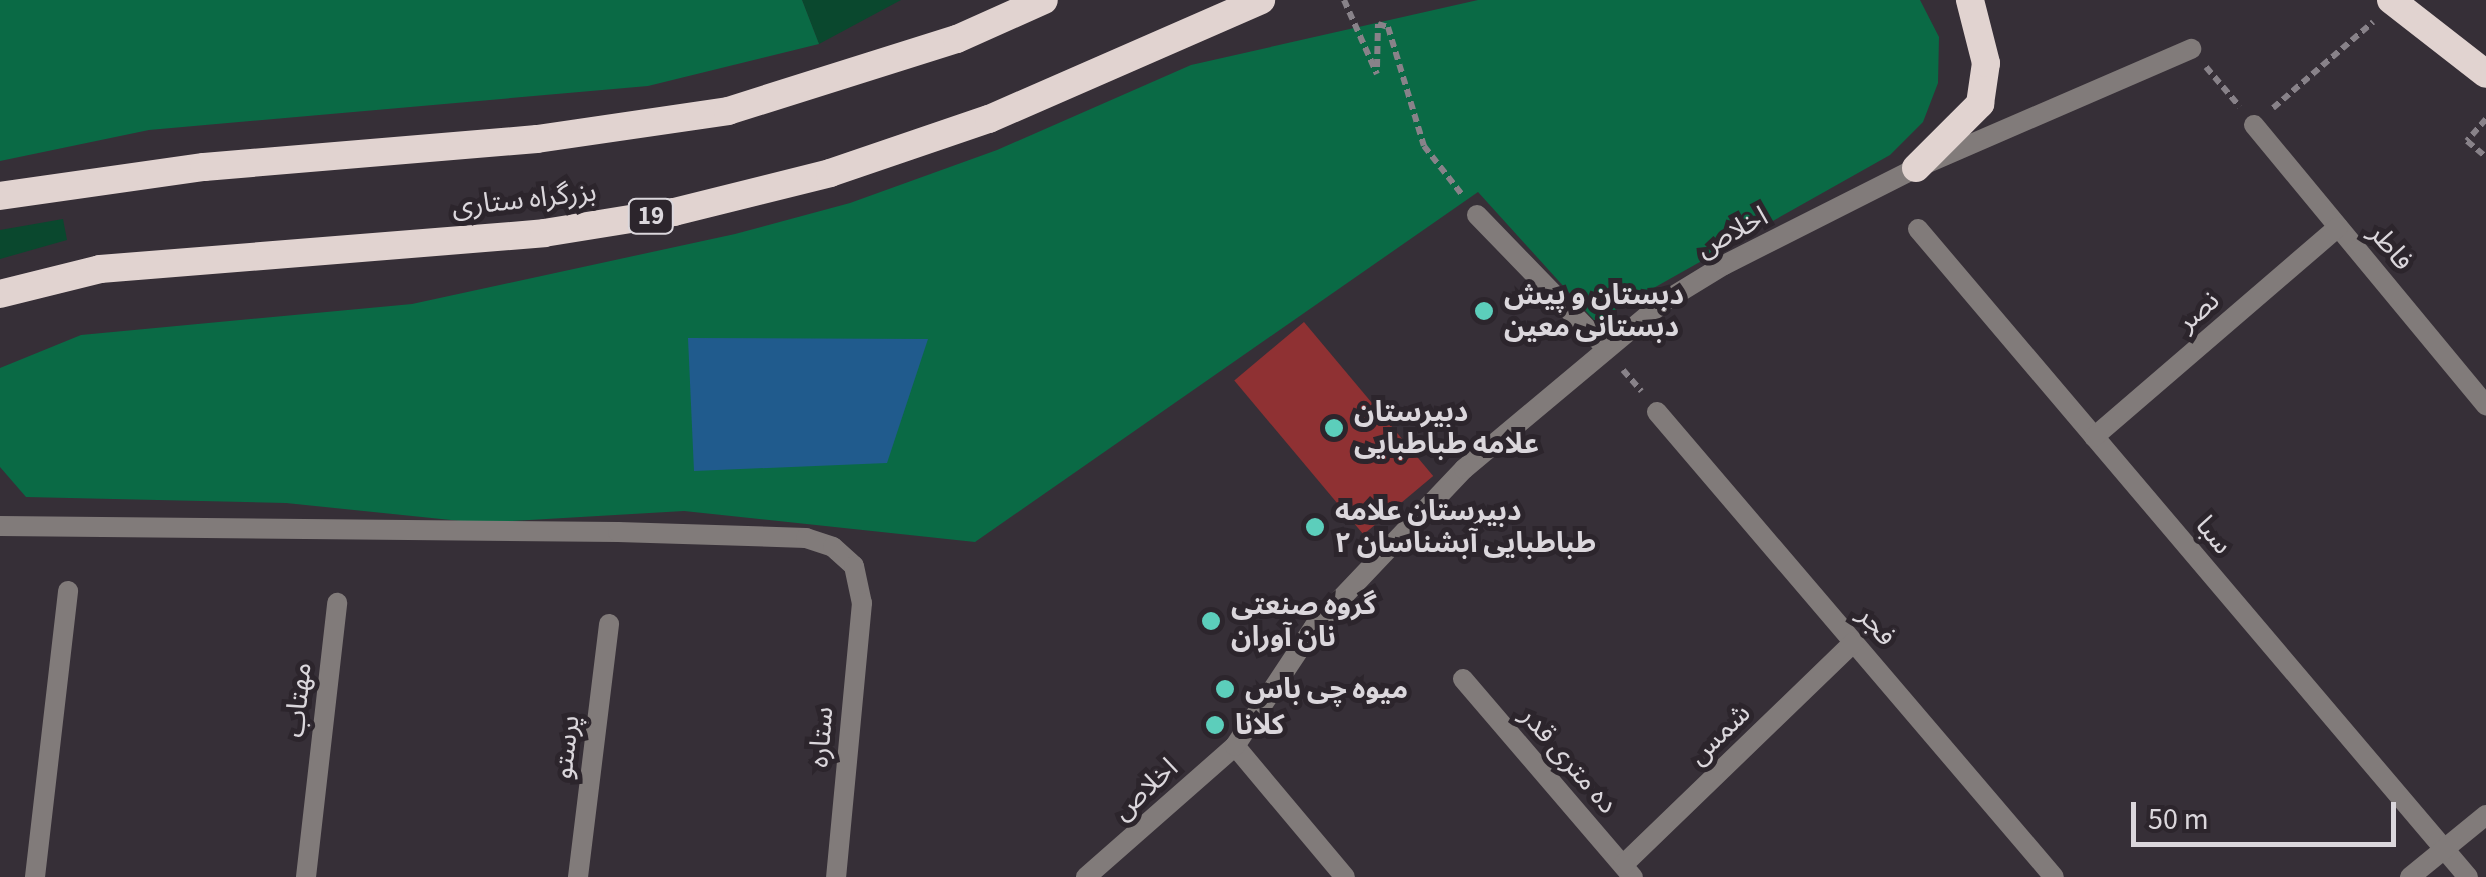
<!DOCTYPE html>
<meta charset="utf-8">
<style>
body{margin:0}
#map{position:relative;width:2486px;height:877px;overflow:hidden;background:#362f37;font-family:"Source Sans 3","Noto Sans Arabic",sans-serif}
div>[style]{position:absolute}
.green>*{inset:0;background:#0a482e}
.forest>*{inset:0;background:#0a6a45}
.water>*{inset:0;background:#205b8d}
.building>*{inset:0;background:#8f3133;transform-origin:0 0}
.path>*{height:6px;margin-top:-3px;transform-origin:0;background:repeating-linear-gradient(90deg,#888289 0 8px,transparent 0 13px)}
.minor>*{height:20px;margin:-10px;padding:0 10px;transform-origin:10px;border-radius:10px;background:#817b7a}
.trunk>*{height:28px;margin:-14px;padding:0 14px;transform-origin:14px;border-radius:14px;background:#e1d3d0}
.dots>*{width:28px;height:28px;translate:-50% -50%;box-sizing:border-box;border:5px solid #2c252c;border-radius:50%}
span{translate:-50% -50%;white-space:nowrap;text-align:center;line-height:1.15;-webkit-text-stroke:10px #2c252c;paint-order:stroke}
.shield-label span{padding:2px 8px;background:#2c252c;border:2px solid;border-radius:8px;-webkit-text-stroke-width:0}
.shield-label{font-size:25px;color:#dbd7dc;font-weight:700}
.street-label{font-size:28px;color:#dbd7dc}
.poi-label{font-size:28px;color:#dbd7dc;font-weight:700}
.left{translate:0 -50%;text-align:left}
.scale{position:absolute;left:2131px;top:802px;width:265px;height:45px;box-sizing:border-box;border:5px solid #dbd7dc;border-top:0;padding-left:12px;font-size:30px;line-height:35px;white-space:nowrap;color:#dbd7dc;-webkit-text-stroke:8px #2c252c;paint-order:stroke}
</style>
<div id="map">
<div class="green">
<div style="clip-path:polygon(802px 0,901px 0,819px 44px)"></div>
<div style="clip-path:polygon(63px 219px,67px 240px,0 259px,0 230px)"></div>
</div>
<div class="forest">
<div style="clip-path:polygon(0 0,802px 0,819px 44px,648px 86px,149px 130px,0 161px)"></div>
<div style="clip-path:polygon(1478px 0,1920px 0,1939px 37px,1938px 83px,1923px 122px,1890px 155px,1595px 321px,1478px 192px,975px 542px,684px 511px,480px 523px,286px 503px,26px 497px,0 467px,0 368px,81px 335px,412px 304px,735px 234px,850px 203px,997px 150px,1191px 65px)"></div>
</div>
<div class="water">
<div style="clip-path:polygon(688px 338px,928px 339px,887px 463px,694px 471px)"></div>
</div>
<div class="building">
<div style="left:1304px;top:322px;width:201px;height:91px;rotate:50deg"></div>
</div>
<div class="path">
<div style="left:1344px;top:0;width:81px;rotate:66deg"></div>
<div style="left:1378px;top:24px;width:10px;rotate:17deg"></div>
<div style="left:1388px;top:27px;width:124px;rotate:73.2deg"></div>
<div style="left:1424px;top:146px;width:63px;rotate:52deg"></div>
<div style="left:1377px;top:67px;width:43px;rotate:-88.7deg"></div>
<div style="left:2206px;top:67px;width:52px;rotate:49.6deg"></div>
<div style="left:2273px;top:108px;width:132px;rotate:-40.7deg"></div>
<div style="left:2486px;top:119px;width:29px;rotate:131deg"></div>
<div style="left:2467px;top:141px;width:25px;rotate:40deg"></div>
<div style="left:1623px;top:370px;width:28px;rotate:49deg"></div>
</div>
<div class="minor">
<div style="left:2254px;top:125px;width:364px;rotate:50.4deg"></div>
<div style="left:1477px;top:215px;width:185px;rotate:45.9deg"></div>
<div style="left:1918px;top:229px;width:850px;rotate:49.68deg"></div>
<div style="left:1657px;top:412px;width:611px;rotate:49.51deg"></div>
<div style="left:2094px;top:437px;width:322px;rotate:-40.7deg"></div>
<div style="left:0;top:526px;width:618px;rotate:0.56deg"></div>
<div style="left:618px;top:532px;width:188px;rotate:1.8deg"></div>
<div style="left:806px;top:538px;width:28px;rotate:18deg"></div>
<div style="left:833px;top:547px;width:28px;rotate:42deg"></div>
<div style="left:854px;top:566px;width:38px;rotate:78deg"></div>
<div style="left:862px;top:603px;width:275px;rotate:95.4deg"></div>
<div style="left:1463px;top:679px;width:261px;rotate:49.4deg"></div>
<div style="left:1235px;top:746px;width:171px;rotate:50deg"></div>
<div style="left:1623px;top:865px;width:321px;rotate:-44deg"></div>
<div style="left:35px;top:877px;width:288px;rotate:-83.4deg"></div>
<div style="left:306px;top:877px;width:276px;rotate:-83.5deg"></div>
<div style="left:578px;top:877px;width:255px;rotate:-83deg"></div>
<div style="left:1086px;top:877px;width:198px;rotate:-41.3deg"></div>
<div style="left:1235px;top:746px;width:143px;rotate:-56.4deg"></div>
<div style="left:1314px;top:627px;width:218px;rotate:-46.5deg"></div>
<div style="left:1464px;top:469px;width:262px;rotate:-39.9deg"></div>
<div style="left:1665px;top:301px;width:69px;rotate:-31.4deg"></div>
<div style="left:1724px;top:265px;width:215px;rotate:-26.8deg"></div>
<div style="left:1916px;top:168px;width:300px;rotate:-23.4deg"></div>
<div style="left:2410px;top:877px;width:98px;rotate:-39.2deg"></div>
</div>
<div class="trunk">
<div style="left:2391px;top:0;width:120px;rotate:37.9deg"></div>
<div style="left:1916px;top:168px;width:91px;rotate:-45deg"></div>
<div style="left:1980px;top:104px;width:41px;rotate:-81.7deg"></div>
<div style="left:1986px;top:63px;width:65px;rotate:-104.3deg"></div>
<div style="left:0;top:196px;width:206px;rotate:-8.1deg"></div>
<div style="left:204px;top:167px;width:334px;rotate:-4.8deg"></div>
<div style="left:537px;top:139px;width:193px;rotate:-8.3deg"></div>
<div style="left:728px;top:111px;width:240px;rotate:-17.5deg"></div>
<div style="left:957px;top:39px;width:95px;rotate:-24.1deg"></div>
<div style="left:0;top:294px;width:103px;rotate:-14deg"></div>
<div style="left:100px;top:269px;width:445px;rotate:-4.6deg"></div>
<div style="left:544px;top:233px;width:132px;rotate:-9.2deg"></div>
<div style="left:674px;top:212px;width:161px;rotate:-14deg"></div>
<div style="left:830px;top:173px;width:168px;rotate:-18.8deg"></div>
<div style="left:989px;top:119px;width:297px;rotate:-23.6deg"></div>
</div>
<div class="dots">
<div style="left:1484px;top:311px;background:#5ccebb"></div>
<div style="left:1334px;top:428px;background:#5ccebb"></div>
<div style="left:1315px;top:527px;background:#5ccebb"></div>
<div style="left:1211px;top:621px;background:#5ccebb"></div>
<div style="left:1225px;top:689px;background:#5ccebb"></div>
<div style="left:1215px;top:725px;background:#5ccebb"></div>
</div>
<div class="shield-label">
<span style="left:651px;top:216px">19</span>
</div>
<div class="street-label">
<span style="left:524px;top:199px;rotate:-6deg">بزرگراه ستاری</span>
<span style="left:1732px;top:232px;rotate:-28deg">اخلاص</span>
<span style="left:2391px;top:247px;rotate:50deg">فاطر</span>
<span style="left:2198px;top:311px;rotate:-41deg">نصر</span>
<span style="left:2214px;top:535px;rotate:50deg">سبا</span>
<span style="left:1877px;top:626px;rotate:50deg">فجر</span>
<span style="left:298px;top:700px;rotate:-84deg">مهتاب</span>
<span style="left:1719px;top:734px;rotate:-44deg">شمس</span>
<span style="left:821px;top:737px;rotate:-85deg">ستاره</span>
<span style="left:566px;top:747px;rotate:-83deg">پرستو</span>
<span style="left:1569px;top:760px;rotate:49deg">ده متری قدر</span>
<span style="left:1145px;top:789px;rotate:-42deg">اخلاص</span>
</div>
<div class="poi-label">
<span class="left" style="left:1504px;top:311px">دبستان و پیش<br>دبستانی معین</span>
<span class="left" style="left:1354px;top:428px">دبیرستان<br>علامه طباطبایی</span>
<span class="left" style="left:1335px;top:527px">دبیرستان علامه<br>طباطبایی آبشناسان ۲</span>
<span class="left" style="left:1231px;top:621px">گروه صنعتی<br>نان آوران</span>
<span class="left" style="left:1245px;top:689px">میوه چی باس</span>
<span class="left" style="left:1235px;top:725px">کلانا</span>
</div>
<div class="scale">50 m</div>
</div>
